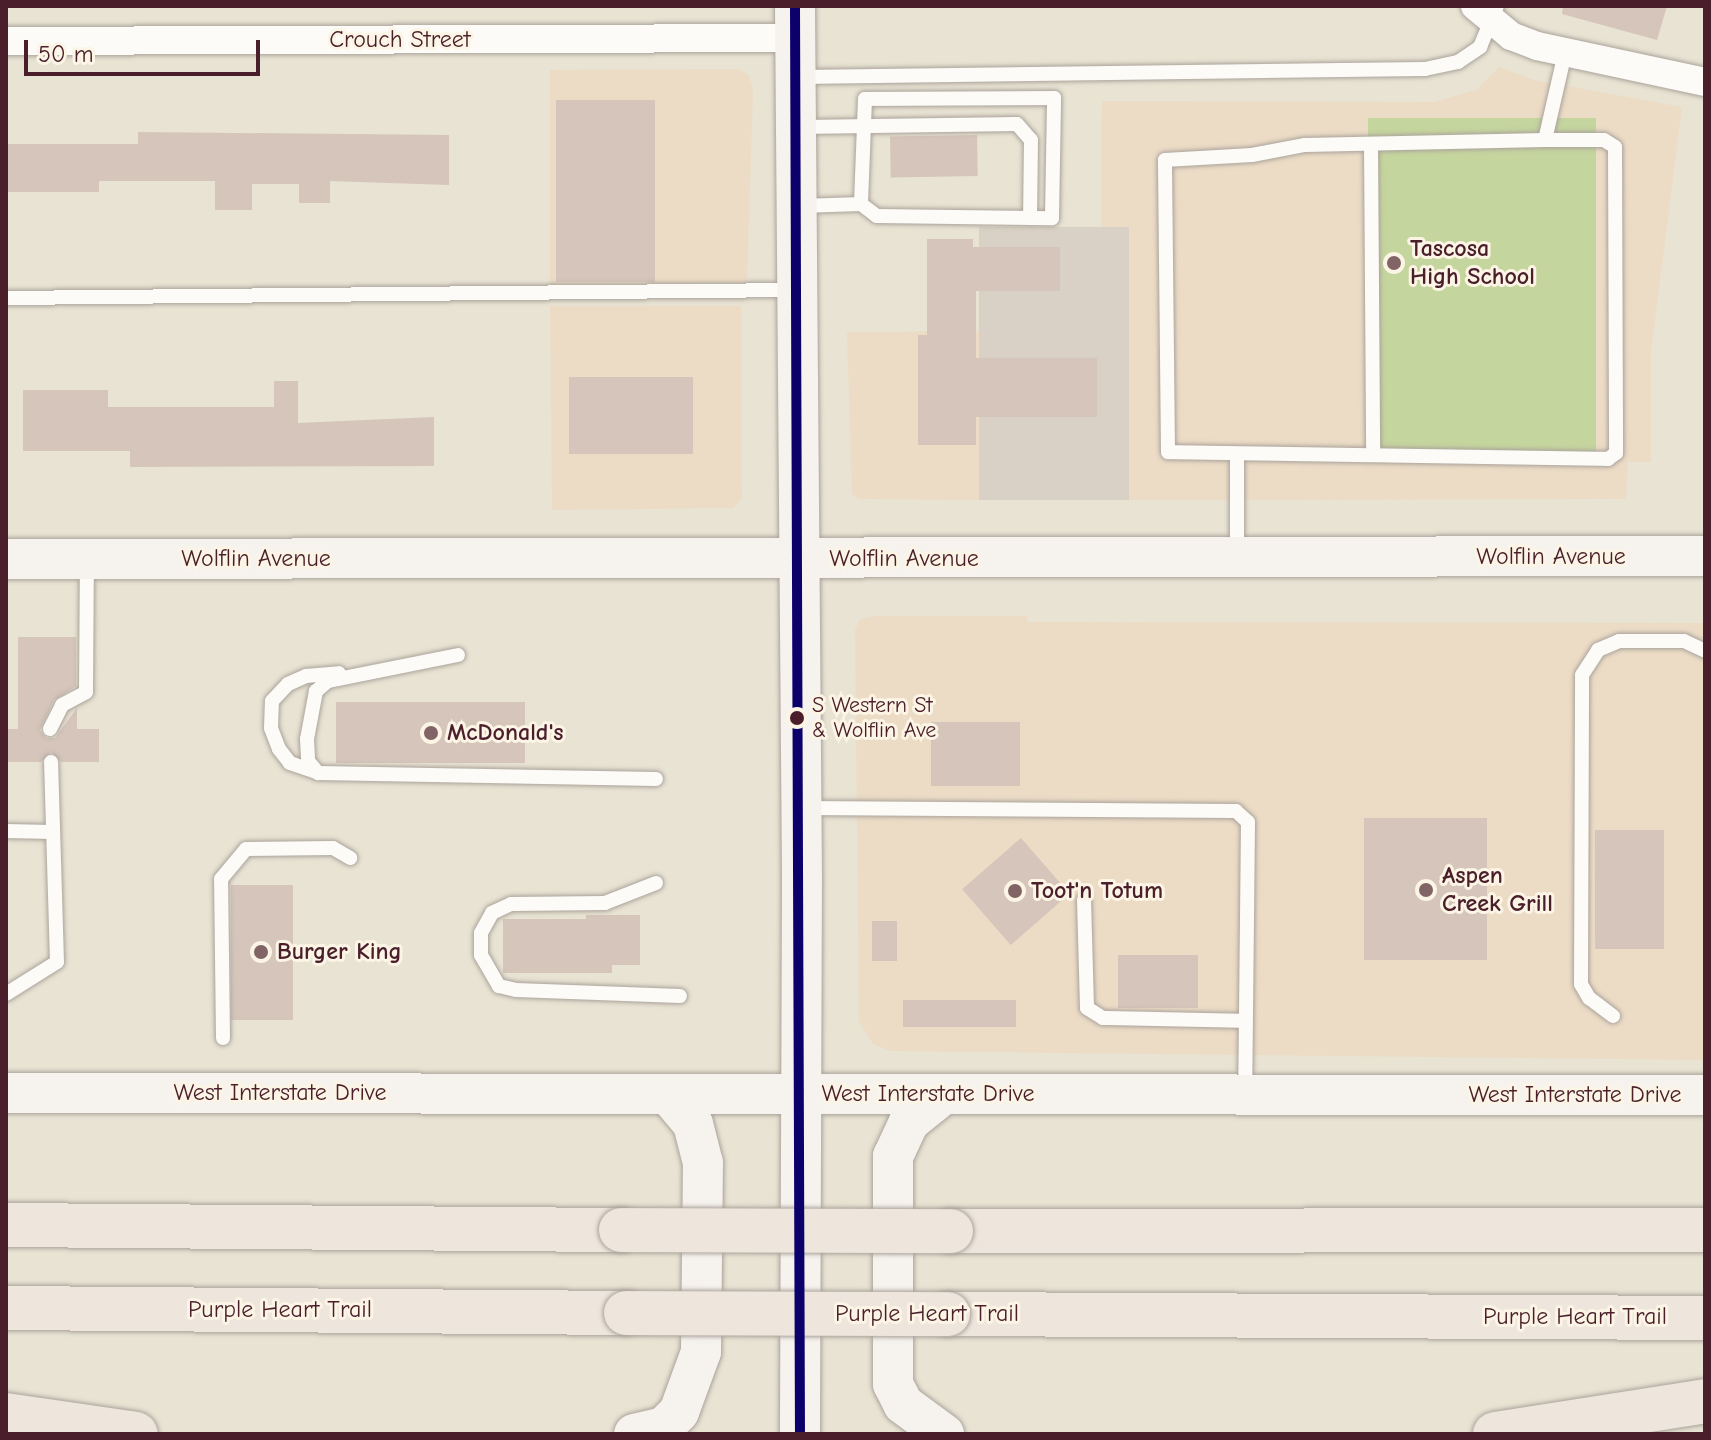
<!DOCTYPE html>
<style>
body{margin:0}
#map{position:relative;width:1711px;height:1440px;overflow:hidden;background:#e8e3d3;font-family:"Comic Neue",sans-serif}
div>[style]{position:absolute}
.built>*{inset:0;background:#ecdcc6}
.industrial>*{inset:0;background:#d9d1c5;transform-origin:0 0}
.green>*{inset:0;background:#c5d59e;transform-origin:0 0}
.building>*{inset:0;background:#d5c5bb;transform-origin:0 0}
.roads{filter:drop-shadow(0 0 2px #aba39b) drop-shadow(0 0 2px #aba39b)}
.service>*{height:14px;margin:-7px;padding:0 7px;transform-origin:7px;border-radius:7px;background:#fcfbf8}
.minor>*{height:28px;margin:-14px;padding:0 14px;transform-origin:14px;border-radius:14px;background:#fcfbf8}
.secondary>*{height:40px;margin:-20px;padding:0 20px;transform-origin:20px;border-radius:20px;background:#f6f2ee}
.motorway>*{height:44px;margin:-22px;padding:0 22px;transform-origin:22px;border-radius:22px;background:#eee6dd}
.bridges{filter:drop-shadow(0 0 2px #aba39b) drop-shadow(0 0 2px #aba39b)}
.motorway-bridge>*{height:44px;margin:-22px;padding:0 22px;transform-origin:22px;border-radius:22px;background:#eee6dd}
.bus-1>*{height:10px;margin:-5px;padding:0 5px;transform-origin:5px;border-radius:5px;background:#0c006b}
.dots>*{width:22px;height:22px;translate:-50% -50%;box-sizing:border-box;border:4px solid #fcf5e5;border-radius:50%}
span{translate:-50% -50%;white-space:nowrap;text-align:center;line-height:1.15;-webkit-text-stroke:6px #fcf5e5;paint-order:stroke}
.bus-label{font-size:22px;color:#4a1f2b}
.left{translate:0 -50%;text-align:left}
.street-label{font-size:24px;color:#4a1f2b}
.poi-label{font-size:24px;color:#4a1f2b;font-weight:700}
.frame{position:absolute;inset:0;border:8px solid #4a1f2b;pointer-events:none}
.scale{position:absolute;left:24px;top:40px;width:236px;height:36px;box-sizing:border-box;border:4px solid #4a1f2b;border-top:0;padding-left:10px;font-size:24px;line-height:28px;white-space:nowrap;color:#4a1f2b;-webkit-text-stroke:6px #fcf5e5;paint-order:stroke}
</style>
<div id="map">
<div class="built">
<div style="clip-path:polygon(1499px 67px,1534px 80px,1682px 107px,1651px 352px,1651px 462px,1628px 462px,1626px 499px,1129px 500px,1129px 228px,1101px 228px,1102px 101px,1434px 102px,1476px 90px)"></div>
<div style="clip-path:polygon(737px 69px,749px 75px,753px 92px,747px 283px,550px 285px,550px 70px)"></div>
<div style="clip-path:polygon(550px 306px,741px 306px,742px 498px,733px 508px,552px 510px)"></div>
<div style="clip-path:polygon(979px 331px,979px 500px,859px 499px,852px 494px,847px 332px)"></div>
<div style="clip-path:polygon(875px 616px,1027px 616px,1028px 622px,1705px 623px,1705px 1060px,891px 1051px,873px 1044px,859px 1022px,855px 630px,860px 619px)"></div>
</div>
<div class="industrial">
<div style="left:1129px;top:227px;width:273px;height:150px;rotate:90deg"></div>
</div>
<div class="green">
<div style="left:1368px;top:118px;width:228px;height:345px"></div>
</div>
<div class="building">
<div style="clip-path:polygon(1563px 6px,1667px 6px,1657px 40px,1562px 14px)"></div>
<div style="left:556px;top:100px;width:99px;height:182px"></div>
<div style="clip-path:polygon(138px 132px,449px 135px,449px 185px,330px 181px,330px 203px,299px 203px,299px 184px,252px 184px,252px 210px,215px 210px,215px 181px,99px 181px,99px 192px,6px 192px,6px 144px,138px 144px)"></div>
<div style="left:977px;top:135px;width:41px;height:87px;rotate:89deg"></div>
<div style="clip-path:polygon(927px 239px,973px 239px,973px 247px,1060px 247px,1060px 291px,976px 291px,976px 358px,1097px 358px,1097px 417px,976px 417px,976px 445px,918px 445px,918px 335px,927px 335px)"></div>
<div style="left:569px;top:377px;width:124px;height:77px"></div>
<div style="clip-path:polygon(274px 381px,298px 381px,298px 423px,434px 417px,434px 466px,130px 467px,130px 451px,23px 451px,23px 390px,108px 390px,108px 407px,274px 407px)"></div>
<div style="clip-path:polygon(18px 637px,76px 637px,76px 686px,54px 700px,40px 730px,46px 738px,55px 738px,77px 708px,77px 729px,99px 729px,99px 762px,61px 762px,51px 752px,41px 762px,6px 762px,6px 729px,18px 729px)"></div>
<div style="left:336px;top:702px;width:189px;height:61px"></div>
<div style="left:931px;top:722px;width:89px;height:64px"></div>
<div style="left:1487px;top:818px;width:142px;height:123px;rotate:90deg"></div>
<div style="left:1595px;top:830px;width:69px;height:119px"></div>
<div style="left:1021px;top:838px;width:74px;height:78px;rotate:49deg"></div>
<div style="left:231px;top:885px;width:62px;height:135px"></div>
<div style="clip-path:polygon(586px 915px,640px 915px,640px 965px,612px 965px,612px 973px,503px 973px,503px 919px,586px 919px)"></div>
<div style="left:872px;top:921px;width:25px;height:40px"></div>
<div style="left:1118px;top:955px;width:80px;height:53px"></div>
<div style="left:1016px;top:1000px;width:27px;height:113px;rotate:90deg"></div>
</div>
<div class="roads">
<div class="service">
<div style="left:799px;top:77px;width:626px;rotate:-0.73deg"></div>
<div style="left:1425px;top:69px;width:34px;rotate:-12deg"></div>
<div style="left:1458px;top:62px;width:27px;rotate:-34deg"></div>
<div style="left:1480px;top:47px;width:44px;rotate:-67.5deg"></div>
<div style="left:800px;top:127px;width:217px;rotate:-0.8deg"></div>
<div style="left:1017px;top:124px;width:21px;rotate:49deg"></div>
<div style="left:1031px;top:140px;width:78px;rotate:90.7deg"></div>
<div style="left:1545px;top:140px;width:59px"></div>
<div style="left:1604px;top:140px;width:13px;rotate:32deg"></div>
<div style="left:1615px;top:147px;width:306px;rotate:89.8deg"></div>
<div style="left:1616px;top:453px;width:10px;rotate:143deg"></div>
<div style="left:1608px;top:459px;width:440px;rotate:-179.1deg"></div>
<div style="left:1168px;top:452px;width:292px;rotate:-90.6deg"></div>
<div style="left:1165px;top:160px;width:87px;rotate:-3.3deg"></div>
<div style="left:1252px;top:155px;width:54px;rotate:-10.7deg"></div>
<div style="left:1305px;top:145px;width:240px;rotate:-1.2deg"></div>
<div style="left:1545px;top:140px;width:89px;rotate:-77.1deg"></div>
<div style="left:1371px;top:144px;width:311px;rotate:89.6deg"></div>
<div style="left:801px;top:206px;width:60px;rotate:-1.9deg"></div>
<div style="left:861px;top:204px;width:20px;rotate:37deg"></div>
<div style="left:877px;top:216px;width:175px;rotate:0.7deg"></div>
<div style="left:1052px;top:218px;width:120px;rotate:-89deg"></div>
<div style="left:1054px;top:98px;width:189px;rotate:179.7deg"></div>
<div style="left:865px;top:99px;width:105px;rotate:92.2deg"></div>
<div style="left:6px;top:298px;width:790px;rotate:-0.58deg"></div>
<div style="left:1237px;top:553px;width:98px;rotate:-90deg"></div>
<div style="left:458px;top:655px;width:133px;rotate:168.7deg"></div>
<div style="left:328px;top:681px;width:16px;rotate:140deg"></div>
<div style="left:316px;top:691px;width:49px;rotate:100.6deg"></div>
<div style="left:307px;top:739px;width:22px;rotate:87deg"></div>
<div style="left:308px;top:761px;width:16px;rotate:50deg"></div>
<div style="left:318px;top:773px;width:338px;rotate:1deg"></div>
<div style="left:50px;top:729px;width:27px;rotate:-63deg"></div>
<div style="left:62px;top:705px;width:27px;rotate:-28deg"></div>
<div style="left:86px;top:692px;width:129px;rotate:-89.6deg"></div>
<div style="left:316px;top:772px;width:28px;rotate:-161deg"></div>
<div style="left:290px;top:763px;width:18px;rotate:-128deg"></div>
<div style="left:279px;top:749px;width:22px;rotate:-111deg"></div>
<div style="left:271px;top:728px;width:27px;rotate:-88deg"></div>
<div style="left:272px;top:701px;width:23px;rotate:-47deg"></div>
<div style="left:288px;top:684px;width:20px;rotate:-24deg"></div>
<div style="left:306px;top:676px;width:33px;rotate:-5deg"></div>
<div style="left:805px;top:808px;width:431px;rotate:0.4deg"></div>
<div style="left:1236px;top:811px;width:16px;rotate:43deg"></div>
<div style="left:1248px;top:822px;width:272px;rotate:90.6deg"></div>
<div style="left:6px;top:831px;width:47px;rotate:1.2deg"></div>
<div style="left:656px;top:883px;width:55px;rotate:158.6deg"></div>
<div style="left:605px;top:903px;width:94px;rotate:179.4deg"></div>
<div style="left:511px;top:904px;width:21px;rotate:155deg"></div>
<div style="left:492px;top:913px;width:23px;rotate:119deg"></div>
<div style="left:481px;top:933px;width:22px;rotate:90deg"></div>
<div style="left:481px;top:955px;width:36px;rotate:60deg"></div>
<div style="left:499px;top:986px;width:17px;rotate:13deg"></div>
<div style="left:516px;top:990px;width:164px;rotate:2.1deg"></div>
<div style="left:1084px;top:900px;width:108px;rotate:88.4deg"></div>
<div style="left:1087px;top:1008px;width:19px;rotate:32deg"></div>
<div style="left:1103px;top:1018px;width:142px;rotate:1.2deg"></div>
<div style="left:6px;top:994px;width:60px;rotate:-32.1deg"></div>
<div style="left:57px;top:962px;width:200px;rotate:-91.7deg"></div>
<div style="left:1613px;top:1016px;width:30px;rotate:-143deg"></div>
<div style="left:1589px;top:998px;width:16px;rotate:-120deg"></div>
<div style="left:1581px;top:984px;width:309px;rotate:-89.8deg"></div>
<div style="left:1582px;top:675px;width:30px;rotate:-57deg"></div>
<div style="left:1598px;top:650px;width:23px;rotate:-23deg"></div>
<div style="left:1619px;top:641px;width:65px"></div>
<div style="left:1684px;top:641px;width:23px;rotate:25deg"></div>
<div style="left:223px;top:1038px;width:159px;rotate:-90.7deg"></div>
<div style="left:221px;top:879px;width:39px;rotate:-50deg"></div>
<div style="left:246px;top:849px;width:87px;rotate:-0.7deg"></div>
<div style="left:333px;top:848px;width:20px;rotate:30deg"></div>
</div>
<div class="minor">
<div style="left:1475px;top:6px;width:47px;rotate:39.8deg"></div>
<div style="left:1511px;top:36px;width:28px;rotate:21deg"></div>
<div style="left:1537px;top:46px;width:172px;rotate:12.1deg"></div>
<div style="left:6px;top:41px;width:789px;rotate:-0.22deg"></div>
</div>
<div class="secondary">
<div style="left:795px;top:6px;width:872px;rotate:89.54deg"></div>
<div style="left:802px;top:878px;width:556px;rotate:90.21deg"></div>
<div style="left:6px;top:559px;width:1699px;rotate:-0.1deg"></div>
<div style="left:6px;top:1093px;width:1699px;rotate:0.07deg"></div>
<div style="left:944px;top:1094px;width:45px;rotate:141.3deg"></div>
<div style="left:909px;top:1122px;width:38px;rotate:115deg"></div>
<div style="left:893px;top:1156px;width:228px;rotate:90deg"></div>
<div style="left:893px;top:1384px;width:22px;rotate:63deg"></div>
<div style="left:903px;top:1404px;width:51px;rotate:36.2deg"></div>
<div style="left:634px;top:1434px;width:31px;rotate:-13deg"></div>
<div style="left:664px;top:1427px;width:21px;rotate:-45deg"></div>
<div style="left:679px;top:1412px;width:64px;rotate:-69.9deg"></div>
<div style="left:701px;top:1352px;width:189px;rotate:-89.4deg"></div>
<div style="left:703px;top:1163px;width:40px;rotate:-104.4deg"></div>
<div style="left:693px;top:1124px;width:39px;rotate:-130deg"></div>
</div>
<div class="motorway">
<div style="left:6px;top:1225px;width:615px;rotate:0.47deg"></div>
<div style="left:951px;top:1231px;width:754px;rotate:-0.08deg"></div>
<div style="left:6px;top:1308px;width:620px;rotate:0.46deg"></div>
<div style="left:948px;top:1314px;width:757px;rotate:0.3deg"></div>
<div style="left:6px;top:1415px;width:131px;rotate:8.3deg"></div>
<div style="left:1495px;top:1434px;width:213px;rotate:-8.9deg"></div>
</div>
</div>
<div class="bridges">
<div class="motorway-bridge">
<div style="left:621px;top:1230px;width:330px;rotate:0.2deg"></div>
<div style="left:626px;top:1313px;width:322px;rotate:0.2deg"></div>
</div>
</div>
<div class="bus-1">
<div style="left:795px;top:6px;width:1428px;rotate:89.8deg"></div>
</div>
<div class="dots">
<div style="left:1394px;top:263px;background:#816466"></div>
<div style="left:797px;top:718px;background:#4a1f2b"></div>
<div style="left:431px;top:733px;background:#816466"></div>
<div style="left:1426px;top:890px;background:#816466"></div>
<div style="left:1015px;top:891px;background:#816466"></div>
<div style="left:261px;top:952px;background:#816466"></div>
</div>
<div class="bus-label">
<span class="left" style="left:812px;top:718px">S Western St<br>&amp; Wolflin Ave</span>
</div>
<div class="street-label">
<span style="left:400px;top:40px">Crouch Street</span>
<span style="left:1551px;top:557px">Wolflin Avenue</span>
<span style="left:256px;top:559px">Wolflin Avenue</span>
<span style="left:904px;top:559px">Wolflin Avenue</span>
<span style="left:280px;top:1093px">West Interstate Drive</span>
<span style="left:928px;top:1094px">West Interstate Drive</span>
<span style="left:1575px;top:1095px">West Interstate Drive</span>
<span style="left:280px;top:1310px">Purple Heart Trail</span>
<span style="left:927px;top:1314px">Purple Heart Trail</span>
<span style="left:1575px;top:1317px">Purple Heart Trail</span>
</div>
<div class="poi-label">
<span class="left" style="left:1410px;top:263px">Tascosa<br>High School</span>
<span class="left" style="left:447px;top:733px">McDonald's</span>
<span class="left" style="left:1442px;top:890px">Aspen<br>Creek Grill</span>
<span class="left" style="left:1031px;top:891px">Toot'n Totum</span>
<span class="left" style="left:277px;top:952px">Burger King</span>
</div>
<div class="frame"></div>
<div class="scale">50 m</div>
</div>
